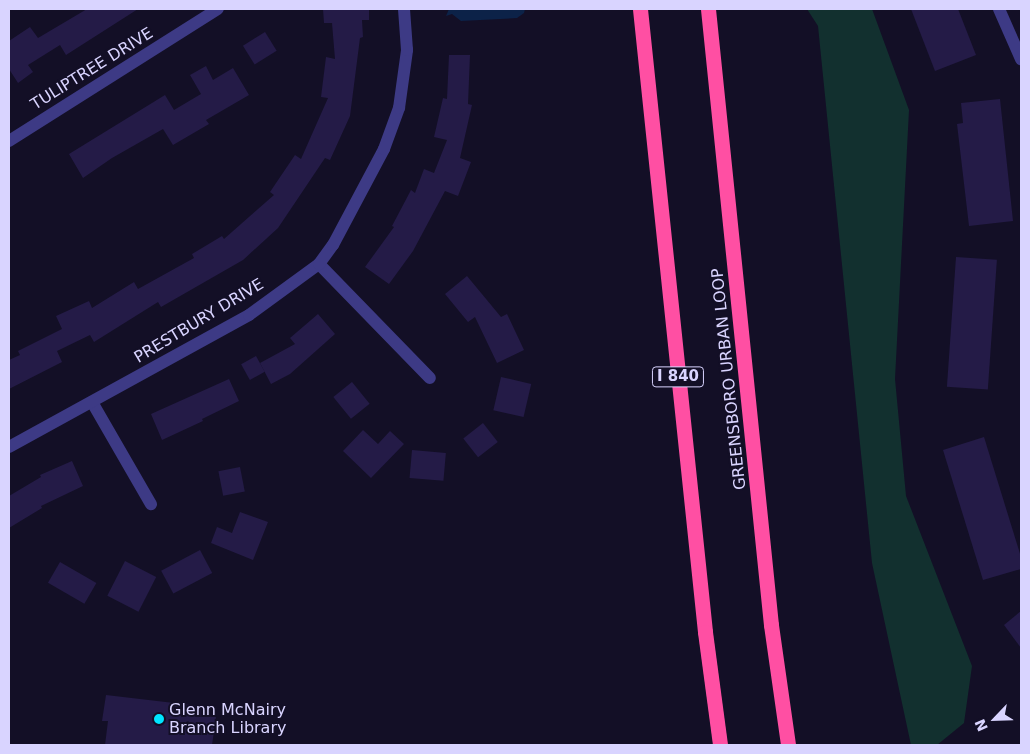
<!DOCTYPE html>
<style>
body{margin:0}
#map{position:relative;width:1030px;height:754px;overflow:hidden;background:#130f26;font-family:"DejaVu Sans",sans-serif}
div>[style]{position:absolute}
.green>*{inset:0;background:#12302f}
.water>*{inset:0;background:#0c2248}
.building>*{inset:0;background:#241b47;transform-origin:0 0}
.street>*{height:12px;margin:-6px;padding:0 6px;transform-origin:6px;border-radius:6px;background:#3d3a85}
.highway>*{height:15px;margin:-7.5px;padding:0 7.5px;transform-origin:7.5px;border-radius:7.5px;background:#ff4fa3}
.dots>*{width:14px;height:14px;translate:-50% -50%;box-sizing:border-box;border:2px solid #130f26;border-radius:50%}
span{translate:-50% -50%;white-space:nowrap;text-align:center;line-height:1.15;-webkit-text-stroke:4px #130f26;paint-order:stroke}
.shield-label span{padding:1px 4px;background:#130f26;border:1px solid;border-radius:4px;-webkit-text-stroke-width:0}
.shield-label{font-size:15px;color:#d9d4ff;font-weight:700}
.street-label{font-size:16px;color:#d9d4ff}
.poi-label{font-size:16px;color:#d9d4ff}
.left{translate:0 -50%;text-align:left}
.frame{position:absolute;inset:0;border:10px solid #d9d4ff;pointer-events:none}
.north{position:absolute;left:970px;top:694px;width:50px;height:50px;-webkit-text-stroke:4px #130f26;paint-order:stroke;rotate:246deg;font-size:14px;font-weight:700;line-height:20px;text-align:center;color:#d9d4ff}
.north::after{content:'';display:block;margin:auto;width:18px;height:22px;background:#d9d4ff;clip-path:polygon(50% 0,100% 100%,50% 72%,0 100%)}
</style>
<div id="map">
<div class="green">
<div style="clip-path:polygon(807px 9px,872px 9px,909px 110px,895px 379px,906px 496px,972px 666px,964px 723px,937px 745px,911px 745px,872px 563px,818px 26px)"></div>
</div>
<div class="water">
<div style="clip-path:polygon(449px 9px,525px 9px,524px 13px,517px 18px,461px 21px,452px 14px,446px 16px)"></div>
</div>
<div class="building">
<div style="clip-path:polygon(87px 9px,138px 9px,66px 55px,60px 45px,28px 65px,33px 72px,18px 83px,9px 69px,9px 41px,30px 27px,38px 38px)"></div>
<div style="clip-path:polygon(323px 9px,369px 9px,369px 20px,362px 20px,363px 37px,360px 38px,350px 116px,330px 160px,325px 158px,278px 228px,243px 260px,161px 307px,158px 302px,94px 342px,90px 335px,57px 351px,62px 362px,9px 389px,9px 360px,20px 355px,18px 351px,62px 329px,56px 316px,89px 301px,92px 308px,134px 282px,138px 289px,194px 258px,192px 254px,222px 236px,224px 239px,274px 195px,270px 192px,295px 155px,301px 159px,328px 98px,321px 97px,326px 57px,335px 59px,332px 23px,324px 23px)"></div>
<div style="clip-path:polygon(911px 9px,958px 9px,976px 55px,935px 71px)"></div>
<div style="left:265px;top:32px;width:22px;height:26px;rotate:58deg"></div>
<div style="clip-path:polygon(449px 55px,470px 55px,468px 104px,472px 105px,460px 158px,471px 162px,458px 196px,445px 191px,413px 251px,389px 284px,365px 267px,394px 227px,392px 226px,411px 190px,415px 193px,424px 169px,434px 173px,447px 140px,434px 137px,443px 98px,447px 99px)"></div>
<div style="clip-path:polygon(206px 66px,213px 80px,233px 68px,249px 95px,206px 120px,209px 124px,173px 145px,163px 129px,112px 158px,83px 178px,69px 154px,165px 95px,174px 110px,201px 94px,190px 75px)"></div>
<div style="clip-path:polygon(1000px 99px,1013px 221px,969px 226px,957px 124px,963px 123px,961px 103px)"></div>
<div style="left:956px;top:257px;width:41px;height:130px;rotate:4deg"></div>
<div style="clip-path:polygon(467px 276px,501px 317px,507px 314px,524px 350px,497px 363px,475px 317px,468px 322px,445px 294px)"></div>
<div style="clip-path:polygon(318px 314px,335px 334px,290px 374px,271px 384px,260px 363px,295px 344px,290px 338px)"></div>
<div style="left:256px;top:356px;width:18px;height:17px;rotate:61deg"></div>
<div style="left:501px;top:377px;width:31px;height:34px;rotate:13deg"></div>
<div style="clip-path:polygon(229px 379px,239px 401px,202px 419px,203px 421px,162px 440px,151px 414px)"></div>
<div style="left:352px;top:382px;width:28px;height:24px;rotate:51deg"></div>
<div style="left:483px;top:423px;width:24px;height:25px;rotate:52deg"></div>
<div style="clip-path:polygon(363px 430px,378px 444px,390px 431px,404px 444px,371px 478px,343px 451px)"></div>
<div style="clip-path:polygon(984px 437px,1021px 557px,1021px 569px,983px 580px,943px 450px)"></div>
<div style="left:412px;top:450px;width:34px;height:28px;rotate:5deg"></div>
<div style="clip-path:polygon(72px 461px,83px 486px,41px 506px,42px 508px,9px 528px,9px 496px,41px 477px,40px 475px)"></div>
<div style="left:240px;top:467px;width:25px;height:22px;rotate:79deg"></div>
<div style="clip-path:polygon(240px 512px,268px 522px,253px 560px,211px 543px,217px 527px,232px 533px)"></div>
<div style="left:200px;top:550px;width:26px;height:44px;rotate:62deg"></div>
<div style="left:125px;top:561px;width:35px;height:39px;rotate:27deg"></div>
<div style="left:60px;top:562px;width:42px;height:24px;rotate:30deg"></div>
<div style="clip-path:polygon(1021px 611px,1021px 648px,1004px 625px)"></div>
<div style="clip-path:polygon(106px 695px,208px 707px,206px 715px,216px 717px,212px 745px,105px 745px,108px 721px,102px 721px)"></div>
</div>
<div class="street">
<div style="left:999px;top:9px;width:55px;rotate:66.3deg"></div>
<div style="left:9px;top:141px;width:247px;rotate:-32.3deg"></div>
<div style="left:319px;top:264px;width:159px;rotate:45.8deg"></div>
<div style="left:92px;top:402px;width:118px;rotate:60deg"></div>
<div style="left:9px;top:447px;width:274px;rotate:-28.8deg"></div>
<div style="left:249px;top:315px;width:87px;rotate:-36.1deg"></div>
<div style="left:319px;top:264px;width:24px;rotate:-54deg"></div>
<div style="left:333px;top:245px;width:109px;rotate:-62deg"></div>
<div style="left:384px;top:149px;width:44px;rotate:-69.9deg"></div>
<div style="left:399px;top:108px;width:59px;rotate:-82.1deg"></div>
<div style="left:407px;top:50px;width:41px;rotate:-94.2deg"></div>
</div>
<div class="highway">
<div style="left:640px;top:9px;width:626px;rotate:84.04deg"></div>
<div style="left:705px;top:632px;width:114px;rotate:82.4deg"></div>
<div style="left:708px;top:9px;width:619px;rotate:84.16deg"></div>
<div style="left:771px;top:625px;width:121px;rotate:81.9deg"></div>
</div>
<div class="dots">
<div style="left:159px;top:719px;background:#00e5ff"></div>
</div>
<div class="shield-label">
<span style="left:678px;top:377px">I 840</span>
</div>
<div class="street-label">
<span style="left:92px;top:69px;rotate:-32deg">TULIPTREE DRIVE</span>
<span style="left:199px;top:321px;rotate:-31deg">PRESTBURY DRIVE</span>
<span style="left:729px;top:379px;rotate:-96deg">GREENSBORO URBAN LOOP</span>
</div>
<div class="poi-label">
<span class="left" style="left:169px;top:719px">Glenn McNairy<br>Branch Library</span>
</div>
<div class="frame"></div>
<div class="north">N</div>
</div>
